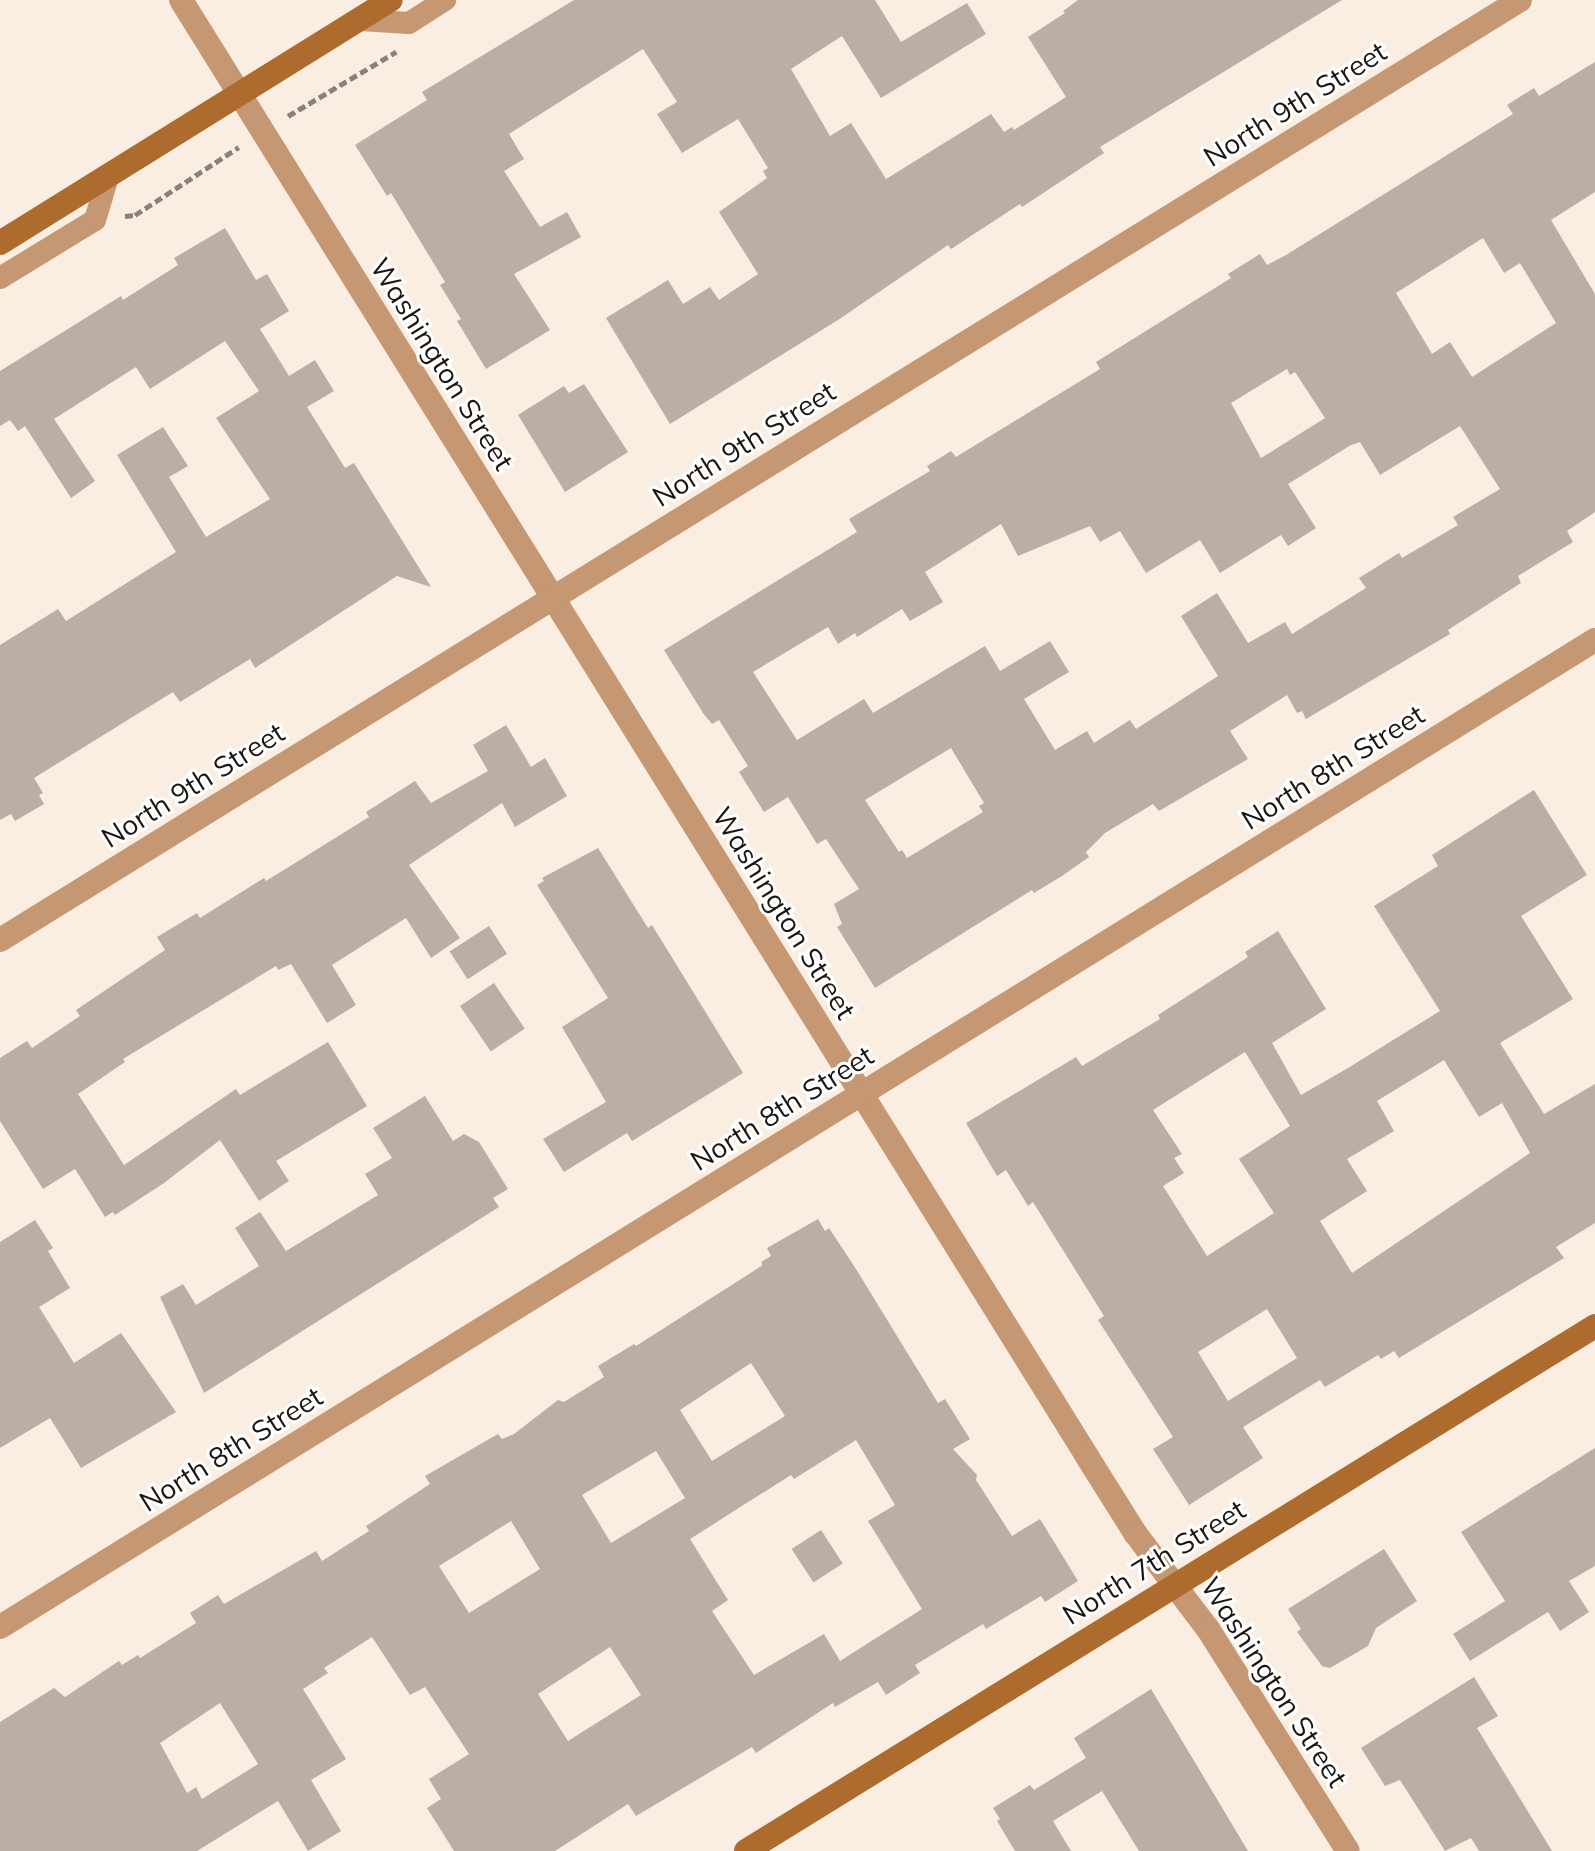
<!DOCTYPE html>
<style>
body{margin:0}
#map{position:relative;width:1595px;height:1851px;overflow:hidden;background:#faede2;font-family:Mulish,sans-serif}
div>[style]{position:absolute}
.building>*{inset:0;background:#bbaea4;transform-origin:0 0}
.path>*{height:5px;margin-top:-2.5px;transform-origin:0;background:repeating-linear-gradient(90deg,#8a827a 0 8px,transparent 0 12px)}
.lane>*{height:22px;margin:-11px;padding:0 11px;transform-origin:11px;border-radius:11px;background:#c59772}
.street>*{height:24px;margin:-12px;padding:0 12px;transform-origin:12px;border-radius:12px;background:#c59772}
.secondary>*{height:24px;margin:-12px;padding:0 12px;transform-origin:12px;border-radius:12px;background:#ad6b2d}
span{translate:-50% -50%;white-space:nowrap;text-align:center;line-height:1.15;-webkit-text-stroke:6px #fff;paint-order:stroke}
.street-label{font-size:28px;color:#1a1612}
</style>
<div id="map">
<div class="building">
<div style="clip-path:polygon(574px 0,875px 0,901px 42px,967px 3px,986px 34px,881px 98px,842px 36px,791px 69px,830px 136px,851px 123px,886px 179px,991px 114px,1004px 132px,1012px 127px,1014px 130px,1066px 97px,1028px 37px,1065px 13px,1063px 11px,1078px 0,1342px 0,1100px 147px,1104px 153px,1022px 207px,1020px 204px,951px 249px,948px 245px,838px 320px,670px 424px,606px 318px,668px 280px,683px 304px,710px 287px,719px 300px,758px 274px,719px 212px,767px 178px,763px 171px,768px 168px,738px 119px,682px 153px,657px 114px,677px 102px,643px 49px,509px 134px,524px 159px,504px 171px,540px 227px,567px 212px,581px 237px,514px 274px,550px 330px,486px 369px,457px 321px,461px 319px,440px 285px,445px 282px,391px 193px,387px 196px,355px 145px,427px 100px,422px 92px)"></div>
<div style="clip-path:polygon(evenodd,1595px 62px,1595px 192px,1551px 220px,1595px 294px,1595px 512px,1567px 531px,1573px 542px,1518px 576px,1521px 583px,1448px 630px,1450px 634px,1306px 719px,1302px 711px,1297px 713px,1287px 695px,1230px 731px,1248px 759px,1159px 811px,1153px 804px,1105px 833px,1086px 852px,1089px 857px,1062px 876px,1034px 893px,1032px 890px,875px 988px,837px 927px,842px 924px,834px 904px,859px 889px,826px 839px,817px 844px,788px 797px,764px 812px,739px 772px,748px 766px,719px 720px,712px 724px,703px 713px,664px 650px,857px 532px,849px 519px,930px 471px,927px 466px,951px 451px,956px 457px,1100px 369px,1096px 362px,1231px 278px,1228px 274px,1260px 254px,1267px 265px,1286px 255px,1513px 114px,1507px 105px,1534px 88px,1539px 96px,1595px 62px,1483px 238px,1504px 273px,1520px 263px,1556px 323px,1472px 377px,1450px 342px,1432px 354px,1396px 293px,1483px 238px,1595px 62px,1287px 369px,1290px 375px,1295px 372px,1325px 418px,1261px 458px,1231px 403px,1287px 369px,1595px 62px,1460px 426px,1500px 489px,1453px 517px,1458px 525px,1402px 558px,1399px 553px,1359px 578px,1366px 588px,1292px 634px,1285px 622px,1248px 643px,1217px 593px,1181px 616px,1218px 676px,1136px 729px,1130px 720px,1094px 743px,1087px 731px,1055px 750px,1024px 699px,1069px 672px,1050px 641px,1000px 671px,985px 646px,873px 713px,864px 699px,797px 740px,753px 672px,828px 627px,838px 644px,855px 633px,857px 637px,902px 609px,910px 621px,943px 602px,925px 572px,1001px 524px,1018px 556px,1090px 526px,1100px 542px,1120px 531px,1146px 573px,1200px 540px,1220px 573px,1281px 535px,1288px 546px,1316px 528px,1288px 484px,1351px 445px,1360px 442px,1380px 475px,1460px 426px,1595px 62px,951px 748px,984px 803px,979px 806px,983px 812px,907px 858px,902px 850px,899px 852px,865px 800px,951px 748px)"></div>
<div style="clip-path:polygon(225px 228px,256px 280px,267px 274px,289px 311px,260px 329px,289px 376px,315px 360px,334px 391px,307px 407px,345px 468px,354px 463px,431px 587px,397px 576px,255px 668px,250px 659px,180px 702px,173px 692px,34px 778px,43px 793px,39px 795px,44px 804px,15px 821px,11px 814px,0 820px,0 645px,58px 609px,66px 621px,176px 552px,117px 455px,163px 427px,188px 466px,169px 477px,206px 537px,270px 499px,216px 418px,259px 391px,225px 341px,150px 389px,136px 367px,54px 419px,95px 481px,71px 498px,25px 426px,18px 431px,10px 420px,0 426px,0 371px,121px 296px,123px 300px,178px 265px,174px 258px)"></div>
<div style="clip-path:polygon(584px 384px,628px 452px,565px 492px,518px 415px,564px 386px,569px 393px)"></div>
<div style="clip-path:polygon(506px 725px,531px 767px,545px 758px,567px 796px,515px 827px,502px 803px,409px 865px,460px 938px,431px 958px,406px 918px,332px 965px,356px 1005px,327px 1023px,291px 964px,278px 970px,276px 966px,123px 1059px,125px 1062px,78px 1094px,124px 1165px,236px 1089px,240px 1095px,328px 1042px,367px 1106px,276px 1161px,289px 1181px,259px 1201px,220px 1140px,164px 1183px,115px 1215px,113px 1212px,105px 1217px,75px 1169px,43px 1189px,0 1121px,0 1058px,27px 1041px,32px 1048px,80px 1016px,76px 1010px,165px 950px,157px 937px,197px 913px,200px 918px,264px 878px,266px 881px,369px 817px,366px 812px,415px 781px,431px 803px,488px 771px,473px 745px)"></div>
<div style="clip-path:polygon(evenodd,1534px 790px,1587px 875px,1521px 916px,1573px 999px,1500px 1043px,1544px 1114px,1595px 1084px,1595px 1223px,1556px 1247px,1564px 1258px,1399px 1358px,1394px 1351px,1381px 1359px,1378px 1355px,1325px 1387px,1320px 1380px,1243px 1427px,1263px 1458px,1189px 1505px,1153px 1449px,1173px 1437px,1098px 1320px,1104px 1316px,1033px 1202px,1028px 1206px,1006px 1170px,997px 1176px,966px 1123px,1076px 1057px,1082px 1066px,1160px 1019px,1158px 1015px,1248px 957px,1245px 952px,1278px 931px,1326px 1009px,1272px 1043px,1301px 1095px,1348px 1068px,1440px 1011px,1374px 906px,1438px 866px,1432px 855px,1534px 790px,1245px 1052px,1290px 1126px,1239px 1159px,1274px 1213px,1207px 1256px,1163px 1186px,1184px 1173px,1174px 1158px,1182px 1154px,1153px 1110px,1245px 1052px,1534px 790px,1444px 1060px,1479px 1117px,1502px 1103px,1530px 1153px,1352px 1273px,1320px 1221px,1367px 1191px,1347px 1159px,1394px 1131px,1377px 1101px,1444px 1060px,1534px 790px,1267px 1309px,1297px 1358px,1228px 1401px,1198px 1352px,1267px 1309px)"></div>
<div style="clip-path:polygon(598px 848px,648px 928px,652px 925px,743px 1073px,632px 1141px,627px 1133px,564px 1172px,543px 1139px,606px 1102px,562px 1027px,608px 998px,537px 885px,544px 881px,542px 878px)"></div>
<div style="left:489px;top:926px;width:33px;height:47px;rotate:57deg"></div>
<div style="left:494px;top:983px;width:55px;height:41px;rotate:56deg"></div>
<div style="clip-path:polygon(425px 1096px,453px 1141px,464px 1134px,479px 1142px,508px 1189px,493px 1198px,499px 1207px,204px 1393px,160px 1297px,183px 1284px,196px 1305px,259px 1266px,235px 1228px,260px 1212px,286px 1251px,378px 1195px,365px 1174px,392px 1158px,373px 1128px)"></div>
<div style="clip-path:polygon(evenodd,818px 1219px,825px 1231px,829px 1228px,856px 1269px,938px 1403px,945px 1399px,970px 1439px,953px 1449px,977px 1475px,976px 1480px,1012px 1536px,1040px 1519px,1078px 1581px,1045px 1602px,1041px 1596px,986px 1629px,983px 1624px,915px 1665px,920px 1673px,886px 1695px,878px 1682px,835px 1707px,833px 1703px,756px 1753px,752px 1747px,636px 1816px,628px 1804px,555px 1851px,454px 1851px,427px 1808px,441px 1799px,429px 1779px,469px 1754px,425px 1687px,410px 1695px,372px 1637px,324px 1668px,328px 1673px,303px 1689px,346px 1759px,311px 1780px,341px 1831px,308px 1851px,278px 1801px,197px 1851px,0 1851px,0 1722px,54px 1688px,65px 1697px,119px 1661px,122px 1665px,138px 1655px,140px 1658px,196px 1623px,190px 1613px,218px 1595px,224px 1604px,316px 1551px,322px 1561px,369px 1531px,366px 1526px,430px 1484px,425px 1476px,498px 1434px,502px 1439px,514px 1434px,558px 1400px,564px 1402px,604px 1377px,598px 1366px,634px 1344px,636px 1346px,763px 1265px,761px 1262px,771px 1256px,767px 1248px,818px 1219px,751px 1363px,785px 1416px,712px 1461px,680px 1410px,751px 1363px,818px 1219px,856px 1440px,895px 1505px,868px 1521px,922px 1609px,840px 1661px,824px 1634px,754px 1675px,712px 1611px,728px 1600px,690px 1539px,791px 1475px,794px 1479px,856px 1440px,818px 1219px,656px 1451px,685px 1498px,611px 1543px,582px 1495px,656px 1451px,818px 1219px,511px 1521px,540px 1569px,469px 1613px,439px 1566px,511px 1521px,818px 1219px,610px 1647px,641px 1695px,568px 1741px,538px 1694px,610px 1647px,818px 1219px,220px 1703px,258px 1764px,202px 1799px,196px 1787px,187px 1793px,160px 1743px,220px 1703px)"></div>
<div style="clip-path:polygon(35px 1220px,53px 1248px,48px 1251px,70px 1288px,39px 1307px,74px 1363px,121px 1333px,176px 1412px,81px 1468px,50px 1418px,0 1448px,0 1242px)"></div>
<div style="clip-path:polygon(1595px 1448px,1595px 1566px,1569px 1581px,1589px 1612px,1560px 1631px,1548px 1612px,1470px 1661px,1453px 1634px,1505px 1601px,1461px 1532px)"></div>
<div style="left:821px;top:1530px;width:40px;height:35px;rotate:57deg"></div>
<div style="clip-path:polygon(1384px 1549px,1417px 1601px,1376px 1628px,1368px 1646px,1330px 1668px,1322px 1666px,1297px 1632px,1301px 1629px,1288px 1609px)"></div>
<div style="clip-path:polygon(1474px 1677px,1498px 1716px,1477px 1728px,1552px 1851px,1479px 1851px,1471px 1838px,1445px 1851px,1400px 1780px,1385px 1786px,1361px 1748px)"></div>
<div style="clip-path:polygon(1151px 1689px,1248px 1851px,1139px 1851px,1102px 1791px,1053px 1821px,1071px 1851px,1015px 1851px,997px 1821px,1000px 1819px,993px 1808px,1030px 1785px,1034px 1790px,1086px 1758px,1074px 1738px)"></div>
</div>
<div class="path">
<div style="left:288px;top:116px;width:126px;rotate:-30.7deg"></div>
<div style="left:125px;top:216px;width:10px;rotate:-6deg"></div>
<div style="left:135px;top:215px;width:124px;rotate:-33.2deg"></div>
</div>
<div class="lane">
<div style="left:360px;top:20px;width:49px;rotate:3.5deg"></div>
<div style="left:409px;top:23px;width:43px;rotate:-32.6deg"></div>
<div style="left:0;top:278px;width:111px;rotate:-31.4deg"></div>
<div style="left:95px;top:220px;width:45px;rotate:-73.2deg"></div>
</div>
<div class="street">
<div style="left:181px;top:0;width:1717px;rotate:58.11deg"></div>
<div style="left:1088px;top:1458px;width:89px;rotate:57.9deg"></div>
<div style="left:1135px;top:1533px;width:121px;rotate:52.8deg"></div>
<div style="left:1208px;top:1629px;width:262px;rotate:57.8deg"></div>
<div style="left:0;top:940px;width:1787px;rotate:-31.73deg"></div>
<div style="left:0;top:1627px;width:1876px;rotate:-31.75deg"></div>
</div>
<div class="secondary">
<div style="left:0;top:243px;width:460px;rotate:-31.9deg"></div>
<div style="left:746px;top:1851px;width:998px;rotate:-31.73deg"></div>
</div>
<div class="street-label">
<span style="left:1295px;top:104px;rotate:-32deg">North 9th Street</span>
<span style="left:442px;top:364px;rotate:58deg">Washington Street</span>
<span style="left:744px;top:444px;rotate:-32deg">North 9th Street</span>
<span style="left:1333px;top:767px;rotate:-32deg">North 8th Street</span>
<span style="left:193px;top:785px;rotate:-32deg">North 9th Street</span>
<span style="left:784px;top:913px;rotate:58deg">Washington Street</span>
<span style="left:782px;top:1108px;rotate:-32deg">North 8th Street</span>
<span style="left:231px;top:1449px;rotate:-32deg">North 8th Street</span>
<span style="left:1154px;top:1562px;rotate:-32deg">North 7th Street</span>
<span style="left:1274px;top:1682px;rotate:57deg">Washington Street</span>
</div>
</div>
